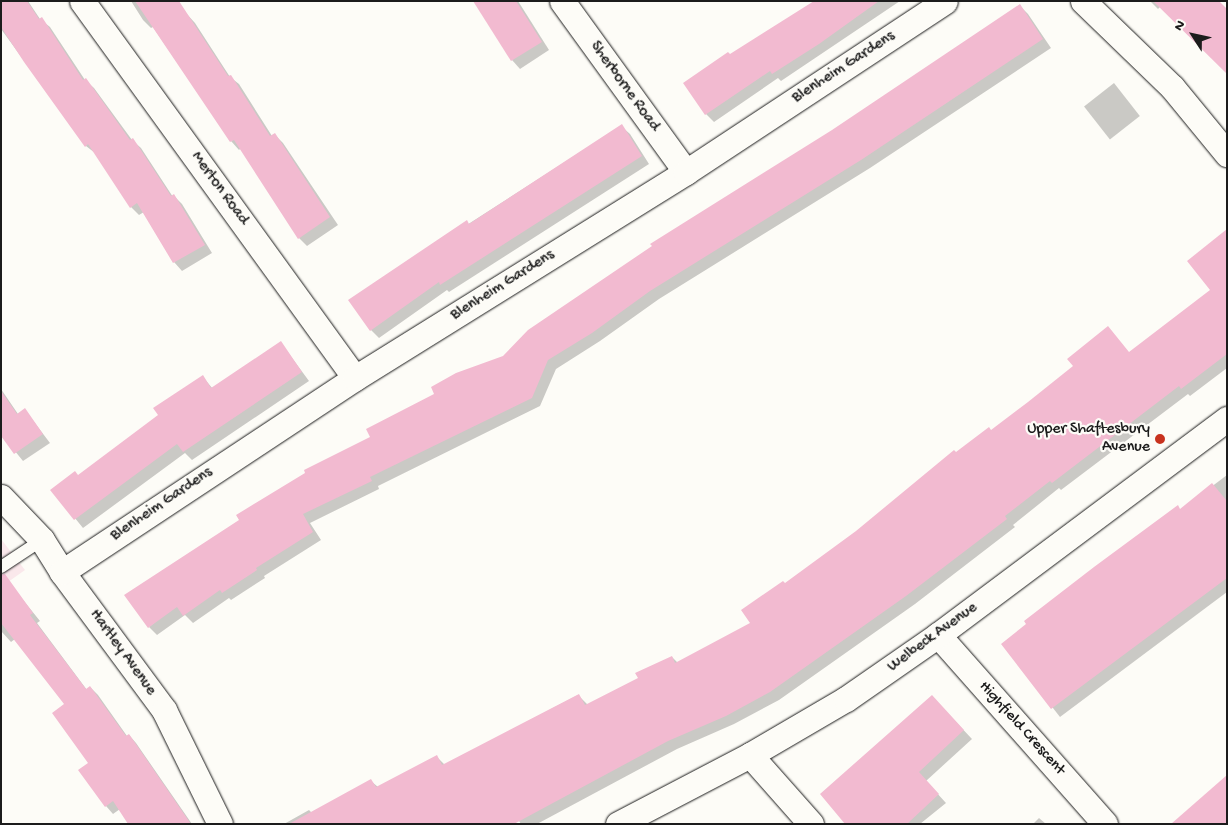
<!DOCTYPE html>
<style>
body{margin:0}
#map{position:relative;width:1228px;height:825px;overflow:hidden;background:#fdfcf7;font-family:"Gochi Hand",sans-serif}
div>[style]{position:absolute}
.built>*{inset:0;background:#fae8eb}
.shadow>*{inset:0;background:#0003;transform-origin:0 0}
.building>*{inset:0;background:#f2bad0}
.roads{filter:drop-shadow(0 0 1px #1c1c1c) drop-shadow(0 0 1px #1c1c1c)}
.lane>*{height:12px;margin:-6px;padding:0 6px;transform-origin:6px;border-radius:6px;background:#fdfcf7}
.street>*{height:25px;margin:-12.5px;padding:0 12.5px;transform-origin:12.5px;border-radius:12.5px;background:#fdfcf7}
.dots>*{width:14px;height:14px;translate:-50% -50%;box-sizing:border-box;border:2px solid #fdfcf7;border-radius:50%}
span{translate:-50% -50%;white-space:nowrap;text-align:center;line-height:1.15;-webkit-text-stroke:4.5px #fdfcf7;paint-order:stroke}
.street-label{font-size:16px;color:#1c1c1c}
.poi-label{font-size:16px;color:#1c1c1c}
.right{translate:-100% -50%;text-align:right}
.frame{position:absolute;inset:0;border:2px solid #1c1c1c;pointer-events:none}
.north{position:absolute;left:1168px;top:10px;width:50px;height:50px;-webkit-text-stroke:4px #fdfcf7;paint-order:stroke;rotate:305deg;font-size:14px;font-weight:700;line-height:20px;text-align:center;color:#1c1c1c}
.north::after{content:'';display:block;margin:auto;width:18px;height:22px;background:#1c1c1c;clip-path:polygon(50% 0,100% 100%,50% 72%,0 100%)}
</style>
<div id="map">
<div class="built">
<div style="clip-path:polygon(1px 539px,25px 570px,1px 587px)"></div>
</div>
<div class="shadow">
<div style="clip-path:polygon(1px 1px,28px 1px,40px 19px,50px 27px,85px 80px,94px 88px,132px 140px,141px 148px,173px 197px,174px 196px,182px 204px,212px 253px,182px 271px,174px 262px,144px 212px,139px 215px,131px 207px,95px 153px,86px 146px,1px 29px)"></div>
<div style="clip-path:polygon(131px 1px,175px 1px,195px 23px,230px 77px,239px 84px,272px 136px,275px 135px,283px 143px,338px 225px,307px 246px,299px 238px,241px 148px,239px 150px,231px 141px,153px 27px,151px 28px,143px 20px)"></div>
<div style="clip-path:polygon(474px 1px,518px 1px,549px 50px,520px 69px,512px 60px)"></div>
<div style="clip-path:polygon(817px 1px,900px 1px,781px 81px,778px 78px,714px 122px,706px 114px,730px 56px)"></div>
<div style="clip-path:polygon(1150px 1px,1217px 1px,1160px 7px,1158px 9px)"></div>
<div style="clip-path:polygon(1020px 6px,1028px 14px,1051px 48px,870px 168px,659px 299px,600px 341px,556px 369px,540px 406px,378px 486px,379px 489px,310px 523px,321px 540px,264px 576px,265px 578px,231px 600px,229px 598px,193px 623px,185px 615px,157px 635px,149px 627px,372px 438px,504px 358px)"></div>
<div style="left:1114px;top:83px;width:42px;height:38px;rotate:52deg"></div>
<div style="clip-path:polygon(621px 126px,630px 134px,649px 164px,449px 292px,447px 290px,379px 338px,371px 330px,350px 300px)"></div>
<div style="clip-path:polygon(1227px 230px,1227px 368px,1190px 396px,1188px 394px,1061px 490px,1059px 488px,1013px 525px,1015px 527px,915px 604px,779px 700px,734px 724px,677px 749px,537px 824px,521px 824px,519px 821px,510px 824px,284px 824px,309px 810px,312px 813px,371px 781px,378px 787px,437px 757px,445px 765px,578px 695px,588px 705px,639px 679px,672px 657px,678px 663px,752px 623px,785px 584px,857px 532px,956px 454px,991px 431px,1129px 353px,1212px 290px)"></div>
<div style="clip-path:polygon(281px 343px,309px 381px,192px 460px,185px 453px,83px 528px,52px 490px,79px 477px,159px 415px,203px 377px,213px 389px)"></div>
<div style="clip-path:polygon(1px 389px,18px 414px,25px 410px,50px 443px,23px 461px,1px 434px)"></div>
<div style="clip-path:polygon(1227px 475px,1227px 592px,1060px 717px,1003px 644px)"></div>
<div style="clip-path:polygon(11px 585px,40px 621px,37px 623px,87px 690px,90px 687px,98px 695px,127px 736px,129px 735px,136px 743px,192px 824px,129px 824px,120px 809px,113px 814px,106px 806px,66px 705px,15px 639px,11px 642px,1px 631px,1px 592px)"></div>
<div style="clip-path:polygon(940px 705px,972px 739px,926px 781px,946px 803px,920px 824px,847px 824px)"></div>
<div style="clip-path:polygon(1039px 818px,1046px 824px,1033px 824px)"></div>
</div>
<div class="building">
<div style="clip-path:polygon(1px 1px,27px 1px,39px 19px,42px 17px,83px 80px,86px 78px,130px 140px,133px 138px,171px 196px,174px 194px,205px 245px,173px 263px,137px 203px,130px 208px,88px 144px,85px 147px,24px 62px,1px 27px)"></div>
<div style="clip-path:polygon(135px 1px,179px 1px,228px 76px,231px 75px,270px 136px,275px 133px,330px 217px,298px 239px,234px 140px,230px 142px)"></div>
<div style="clip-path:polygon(473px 1px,516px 1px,542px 42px,511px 61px)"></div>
<div style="clip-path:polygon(814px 1px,879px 1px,819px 44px,772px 74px,770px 71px,705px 115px,683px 83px,728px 52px,730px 54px)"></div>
<div style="clip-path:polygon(1153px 1px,1219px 1px,1227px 9px,1227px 74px)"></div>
<div style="clip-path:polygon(1020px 4px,1043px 39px,861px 160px,650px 291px,592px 333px,548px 360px,532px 398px,370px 477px,372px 481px,303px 514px,313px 532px,256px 568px,257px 570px,222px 593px,220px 590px,183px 616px,177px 607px,148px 628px,124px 595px,239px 520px,236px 515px,305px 473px,304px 470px,370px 437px,366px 429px,434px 394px,431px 387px,456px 373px,503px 356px,528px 330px,652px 246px,650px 244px,832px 130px)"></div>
<div style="clip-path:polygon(622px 124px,642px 156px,440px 285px,439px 282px,370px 331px,348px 300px,467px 220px,469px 224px)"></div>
<div style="clip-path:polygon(1227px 229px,1227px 354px,1181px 389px,1179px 386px,1052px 483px,1050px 481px,1005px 516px,1007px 519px,906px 596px,770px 692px,726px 716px,668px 741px,514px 824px,289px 824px,371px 779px,376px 787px,437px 755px,442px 765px,579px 694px,585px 705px,638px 678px,635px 673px,672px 656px,675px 663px,750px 623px,741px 610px,783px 581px,785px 583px,856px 531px,954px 450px,956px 452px,989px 427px,991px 430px,1028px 402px,1073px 366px,1067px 359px,1108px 326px,1129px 352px,1210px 290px,1187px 261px)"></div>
<div style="clip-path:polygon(281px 341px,302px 372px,183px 452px,177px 444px,74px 520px,50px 490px,75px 471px,78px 475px,158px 415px,153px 408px,203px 375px,211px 388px)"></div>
<div style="clip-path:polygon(1px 391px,17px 414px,25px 408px,43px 434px,14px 454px,1px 436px)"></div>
<div style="clip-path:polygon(1212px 483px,1227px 501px,1227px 578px,1051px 709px,1001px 644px,1026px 624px,1024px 621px,1094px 567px,1178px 505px,1180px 509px)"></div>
<div style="clip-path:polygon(5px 574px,33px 613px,30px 615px,86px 689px,90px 686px,126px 736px,129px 734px,191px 824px,128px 824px,113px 801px,105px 807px,78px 770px,88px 763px,52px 713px,64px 704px,1px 623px,1px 575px)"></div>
<div style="clip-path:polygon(932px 695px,964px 730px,919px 772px,939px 794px,907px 824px,845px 824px,820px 794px)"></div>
<div style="clip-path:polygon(1227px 775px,1227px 824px,1171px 824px)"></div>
</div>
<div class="roads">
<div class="lane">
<div style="left:1px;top:567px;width:49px;rotate:-33.4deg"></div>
</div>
<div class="street">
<div style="left:82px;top:1px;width:465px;rotate:54.1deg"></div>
<div style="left:562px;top:1px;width:211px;rotate:54.1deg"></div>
<div style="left:1083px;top:1px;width:124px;rotate:44deg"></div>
<div style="left:1172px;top:87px;width:87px;rotate:50.6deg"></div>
<div style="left:1px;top:497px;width:59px;rotate:46.4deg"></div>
<div style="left:42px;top:540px;width:38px;rotate:58deg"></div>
<div style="left:62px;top:572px;width:172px;rotate:53.5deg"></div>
<div style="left:164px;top:710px;width:127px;rotate:63.8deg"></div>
<div style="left:62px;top:572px;width:351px;rotate:-33.5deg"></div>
<div style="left:355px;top:378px;width:390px;rotate:-31.9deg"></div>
<div style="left:686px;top:172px;width:310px;rotate:-33.4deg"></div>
<div style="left:938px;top:635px;width:252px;rotate:48.5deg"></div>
<div style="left:750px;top:755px;width:92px;rotate:48.5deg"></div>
<div style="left:618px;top:824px;width:149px;rotate:-27.6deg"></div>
<div style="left:750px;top:755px;width:111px;rotate:-30.3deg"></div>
<div style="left:846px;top:699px;width:112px;rotate:-34.8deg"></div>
<div style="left:938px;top:635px;width:361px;rotate:-36.8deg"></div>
</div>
</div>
<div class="dots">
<div style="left:1160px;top:439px;background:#c8321e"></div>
</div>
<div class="street-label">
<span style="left:844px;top:68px;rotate:-33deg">Blenheim Gardens</span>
<span style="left:624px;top:87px;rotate:54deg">Sherborne Road</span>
<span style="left:219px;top:189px;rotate:54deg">Merton Road</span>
<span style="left:503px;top:286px;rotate:-32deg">Blenheim Gardens</span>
<span style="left:162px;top:505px;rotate:-34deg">Blenheim Gardens</span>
<span style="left:933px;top:638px;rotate:-36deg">Welbeck Avenue</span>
<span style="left:122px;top:653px;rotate:54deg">Hartley Avenue</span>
<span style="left:1021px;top:729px;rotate:48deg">Highfield Crescent</span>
</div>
<div class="poi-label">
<span class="right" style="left:1150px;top:439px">Upper Shaftesbury<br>Avenue</span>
</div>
<div class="frame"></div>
<div class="north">N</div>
</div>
